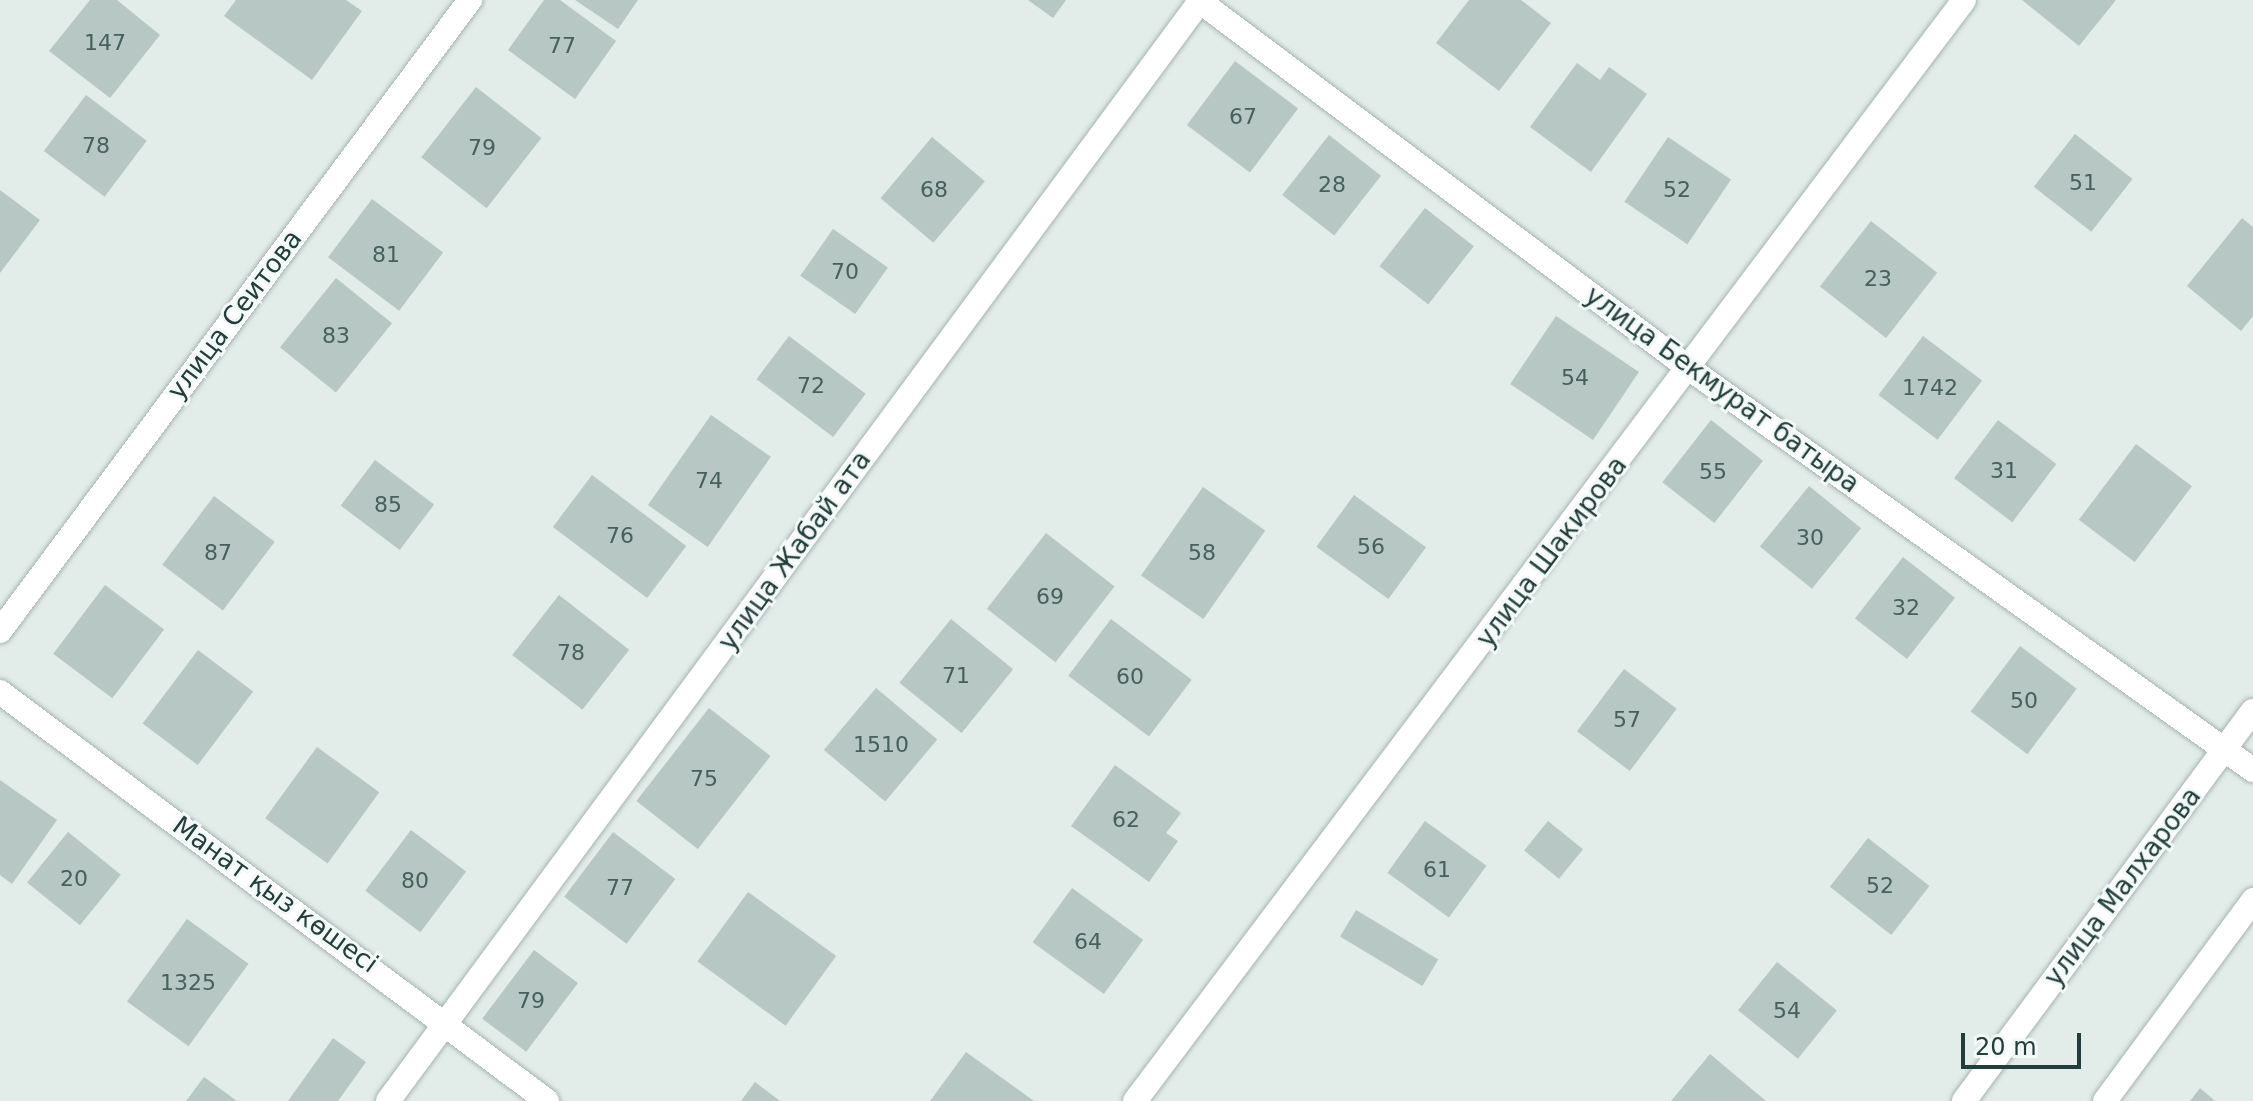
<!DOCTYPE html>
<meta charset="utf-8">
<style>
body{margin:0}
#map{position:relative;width:2253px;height:1101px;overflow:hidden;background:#e2ece9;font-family:"DejaVu Sans",sans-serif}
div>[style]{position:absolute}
.building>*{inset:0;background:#b7c7c3;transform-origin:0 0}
.roads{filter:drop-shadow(0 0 2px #a5b4b1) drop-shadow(0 0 2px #a5b4b1)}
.minor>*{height:24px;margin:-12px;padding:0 12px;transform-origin:12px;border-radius:12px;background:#fff}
span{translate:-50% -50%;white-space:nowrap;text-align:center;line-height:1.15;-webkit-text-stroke:6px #f2f9f7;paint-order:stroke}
.number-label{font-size:22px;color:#47605d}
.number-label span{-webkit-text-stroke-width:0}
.street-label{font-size:26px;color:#223d3b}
.scale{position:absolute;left:1961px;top:1033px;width:120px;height:36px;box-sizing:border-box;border:4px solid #223d3b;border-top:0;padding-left:10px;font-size:24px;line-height:28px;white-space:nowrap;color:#223d3b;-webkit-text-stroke:6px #f2f9f7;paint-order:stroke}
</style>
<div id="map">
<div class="building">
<div style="clip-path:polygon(90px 0,117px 0,160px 35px,110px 98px,49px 51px)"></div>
<div style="clip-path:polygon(236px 0,346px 0,362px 11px,312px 80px,224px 16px)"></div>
<div style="clip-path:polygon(544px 0,560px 0,616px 41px,575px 99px,508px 50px)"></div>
<div style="clip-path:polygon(575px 0,638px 0,618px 29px)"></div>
<div style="clip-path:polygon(1028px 0,1066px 0,1053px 18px)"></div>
<div style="clip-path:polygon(1469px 0,1521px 0,1551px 23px,1499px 91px,1436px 43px)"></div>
<div style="clip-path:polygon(2022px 0,2116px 0,2079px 46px)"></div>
<div style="left:1235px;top:61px;width:79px;height:80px;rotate:37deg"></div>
<div style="clip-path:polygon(1577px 63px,1600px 80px,1609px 67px,1647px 94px,1591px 172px,1530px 127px)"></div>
<div style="left:476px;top:87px;width:83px;height:89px;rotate:38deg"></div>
<div style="left:86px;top:95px;width:76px;height:70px;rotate:37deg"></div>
<div style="left:2075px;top:134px;width:73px;height:67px;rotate:38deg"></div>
<div style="left:1329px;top:135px;width:66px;height:76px;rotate:38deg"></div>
<div style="left:932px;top:137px;width:69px;height:80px;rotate:40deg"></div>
<div style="left:1668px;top:137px;width:76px;height:78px;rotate:34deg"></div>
<div style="clip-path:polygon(0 190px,40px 220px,0 273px)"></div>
<div style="left:372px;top:199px;width:89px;height:73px;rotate:37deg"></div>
<div style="left:1425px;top:208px;width:62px;height:74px;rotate:38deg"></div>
<div style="clip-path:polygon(2242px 218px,2253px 227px,2253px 316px,2241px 331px,2187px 286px)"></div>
<div style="left:1871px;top:221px;width:84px;height:83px;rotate:38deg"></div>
<div style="left:833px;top:229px;width:67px;height:57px;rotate:35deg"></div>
<div style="left:336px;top:278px;width:72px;height:89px;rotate:39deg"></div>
<div style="left:1556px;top:316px;width:100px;height:82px;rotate:34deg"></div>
<div style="left:789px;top:336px;width:96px;height:54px;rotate:37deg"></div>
<div style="left:1923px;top:336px;width:74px;height:74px;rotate:37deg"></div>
<div style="left:711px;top:415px;width:73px;height:110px;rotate:35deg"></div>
<div style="left:1711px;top:420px;width:66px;height:79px;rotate:38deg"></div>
<div style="left:1998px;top:420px;width:73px;height:73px;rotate:37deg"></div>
<div style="left:2136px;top:444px;width:70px;height:95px;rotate:37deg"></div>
<div style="left:375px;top:460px;width:74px;height:57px;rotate:37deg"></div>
<div style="left:592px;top:475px;width:118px;height:65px;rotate:37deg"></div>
<div style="left:1809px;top:486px;width:67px;height:78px;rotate:39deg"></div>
<div style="left:1203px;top:487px;width:76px;height:108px;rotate:35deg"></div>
<div style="left:1354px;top:495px;width:89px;height:64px;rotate:36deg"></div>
<div style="left:214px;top:496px;width:76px;height:86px;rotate:37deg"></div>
<div style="left:1046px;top:533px;width:87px;height:96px;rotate:38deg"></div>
<div style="left:1903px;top:557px;width:66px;height:78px;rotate:38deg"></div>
<div style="left:105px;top:585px;width:74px;height:86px;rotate:37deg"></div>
<div style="left:559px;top:595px;width:89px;height:76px;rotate:38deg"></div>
<div style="left:951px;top:619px;width:80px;height:82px;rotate:39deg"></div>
<div style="left:1111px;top:619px;width:101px;height:71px;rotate:37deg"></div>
<div style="left:2020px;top:646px;width:71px;height:82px;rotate:37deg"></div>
<div style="left:198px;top:650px;width:69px;height:92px;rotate:37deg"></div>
<div style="left:1624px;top:669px;width:66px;height:78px;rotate:37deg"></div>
<div style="left:876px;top:688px;width:80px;height:81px;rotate:40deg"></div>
<div style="left:709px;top:708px;width:78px;height:118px;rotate:38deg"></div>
<div style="left:317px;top:747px;width:77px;height:88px;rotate:36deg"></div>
<div style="clip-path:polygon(1115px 765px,1181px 813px,1166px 833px,1178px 841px,1149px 882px,1071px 826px)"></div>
<div style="clip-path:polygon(0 780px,57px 820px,12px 884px,0 875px)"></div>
<div style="left:1425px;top:821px;width:76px;height:64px;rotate:36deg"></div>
<div style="left:1548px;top:821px;width:45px;height:38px;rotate:39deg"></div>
<div style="left:411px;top:830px;width:69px;height:76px;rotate:37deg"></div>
<div style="left:68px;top:832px;width:68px;height:65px;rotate:39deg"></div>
<div style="left:613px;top:832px;width:78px;height:81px;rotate:37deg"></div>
<div style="left:1868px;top:838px;width:78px;height:62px;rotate:38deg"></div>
<div style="left:1072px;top:888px;width:88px;height:67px;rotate:36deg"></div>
<div style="left:748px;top:892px;width:109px;height:86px;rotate:36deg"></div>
<div style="left:1356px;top:910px;width:96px;height:31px;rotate:31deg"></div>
<div style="left:187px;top:919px;width:76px;height:102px;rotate:36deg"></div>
<div style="left:534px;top:950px;width:55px;height:86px;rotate:37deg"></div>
<div style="left:1777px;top:962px;width:77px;height:62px;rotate:39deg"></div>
<div style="clip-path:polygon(333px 1038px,366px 1062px,338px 1101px,288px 1101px)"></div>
<div style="clip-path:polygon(966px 1052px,1034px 1101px,930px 1101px)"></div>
<div style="clip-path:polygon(1710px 1054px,1766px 1101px,1671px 1101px)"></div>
<div style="clip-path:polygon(204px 1077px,237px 1101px,186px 1101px)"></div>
<div style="clip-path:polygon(755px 1082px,780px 1101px,741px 1101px)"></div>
<div style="clip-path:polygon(2200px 1088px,2215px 1101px,2190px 1101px)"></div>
</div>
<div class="roads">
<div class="minor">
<div style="left:1198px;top:0;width:615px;rotate:36.87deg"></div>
<div style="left:1690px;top:369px;width:691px;rotate:35.46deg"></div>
<div style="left:0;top:631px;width:787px;rotate:-53.32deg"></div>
<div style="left:0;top:692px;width:683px;rotate:36.79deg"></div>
<div style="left:388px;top:1101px;width:1369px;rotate:-53.56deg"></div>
<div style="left:1135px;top:1101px;width:1378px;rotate:-53.02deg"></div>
<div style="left:1964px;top:1101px;width:485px;rotate:-53.5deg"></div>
<div style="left:2105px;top:1101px;width:250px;rotate:-53.6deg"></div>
</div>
</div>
<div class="number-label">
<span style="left:105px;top:43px">147</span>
<span style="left:562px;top:46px">77</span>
<span style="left:1243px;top:117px">67</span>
<span style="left:96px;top:146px">78</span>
<span style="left:482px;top:148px">79</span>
<span style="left:2083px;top:183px">51</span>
<span style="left:1332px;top:185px">28</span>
<span style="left:934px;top:190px">68</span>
<span style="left:1677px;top:190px">52</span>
<span style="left:386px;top:255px">81</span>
<span style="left:845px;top:272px">70</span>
<span style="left:1878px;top:279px">23</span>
<span style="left:336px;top:336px">83</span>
<span style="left:1575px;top:378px">54</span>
<span style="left:811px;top:386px">72</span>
<span style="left:1930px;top:388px">1742</span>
<span style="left:2004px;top:471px">31</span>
<span style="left:1713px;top:472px">55</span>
<span style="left:709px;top:481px">74</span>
<span style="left:388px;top:505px">85</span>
<span style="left:620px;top:536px">76</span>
<span style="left:1810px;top:538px">30</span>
<span style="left:1371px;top:547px">56</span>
<span style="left:218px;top:553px">87</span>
<span style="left:1202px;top:553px">58</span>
<span style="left:1050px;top:597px">69</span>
<span style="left:1906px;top:608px">32</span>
<span style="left:571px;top:653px">78</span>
<span style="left:956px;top:676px">71</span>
<span style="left:1130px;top:677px">60</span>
<span style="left:2024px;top:701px">50</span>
<span style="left:1627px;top:720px">57</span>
<span style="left:881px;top:745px">1510</span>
<span style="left:704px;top:779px">75</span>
<span style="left:1126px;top:820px">62</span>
<span style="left:1437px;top:870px">61</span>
<span style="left:74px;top:879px">20</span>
<span style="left:415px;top:881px">80</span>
<span style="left:1880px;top:886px">52</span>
<span style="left:620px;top:888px">77</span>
<span style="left:1088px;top:942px">64</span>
<span style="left:188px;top:983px">1325</span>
<span style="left:531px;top:1001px">79</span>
<span style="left:1787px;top:1011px">54</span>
</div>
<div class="street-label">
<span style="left:235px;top:315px;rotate:-53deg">улица Сеитова</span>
<span style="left:1722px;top:390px;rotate:36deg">улица Бекмурат батыра</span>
<span style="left:795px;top:551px;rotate:-54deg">улица Жабай ата</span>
<span style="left:1552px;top:552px;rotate:-53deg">улица Шакирова</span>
<span style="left:2123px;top:887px;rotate:-53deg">улица Малхарова</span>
<span style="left:275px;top:895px;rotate:36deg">Манат қыз көшесі</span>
</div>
<div class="scale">20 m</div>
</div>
